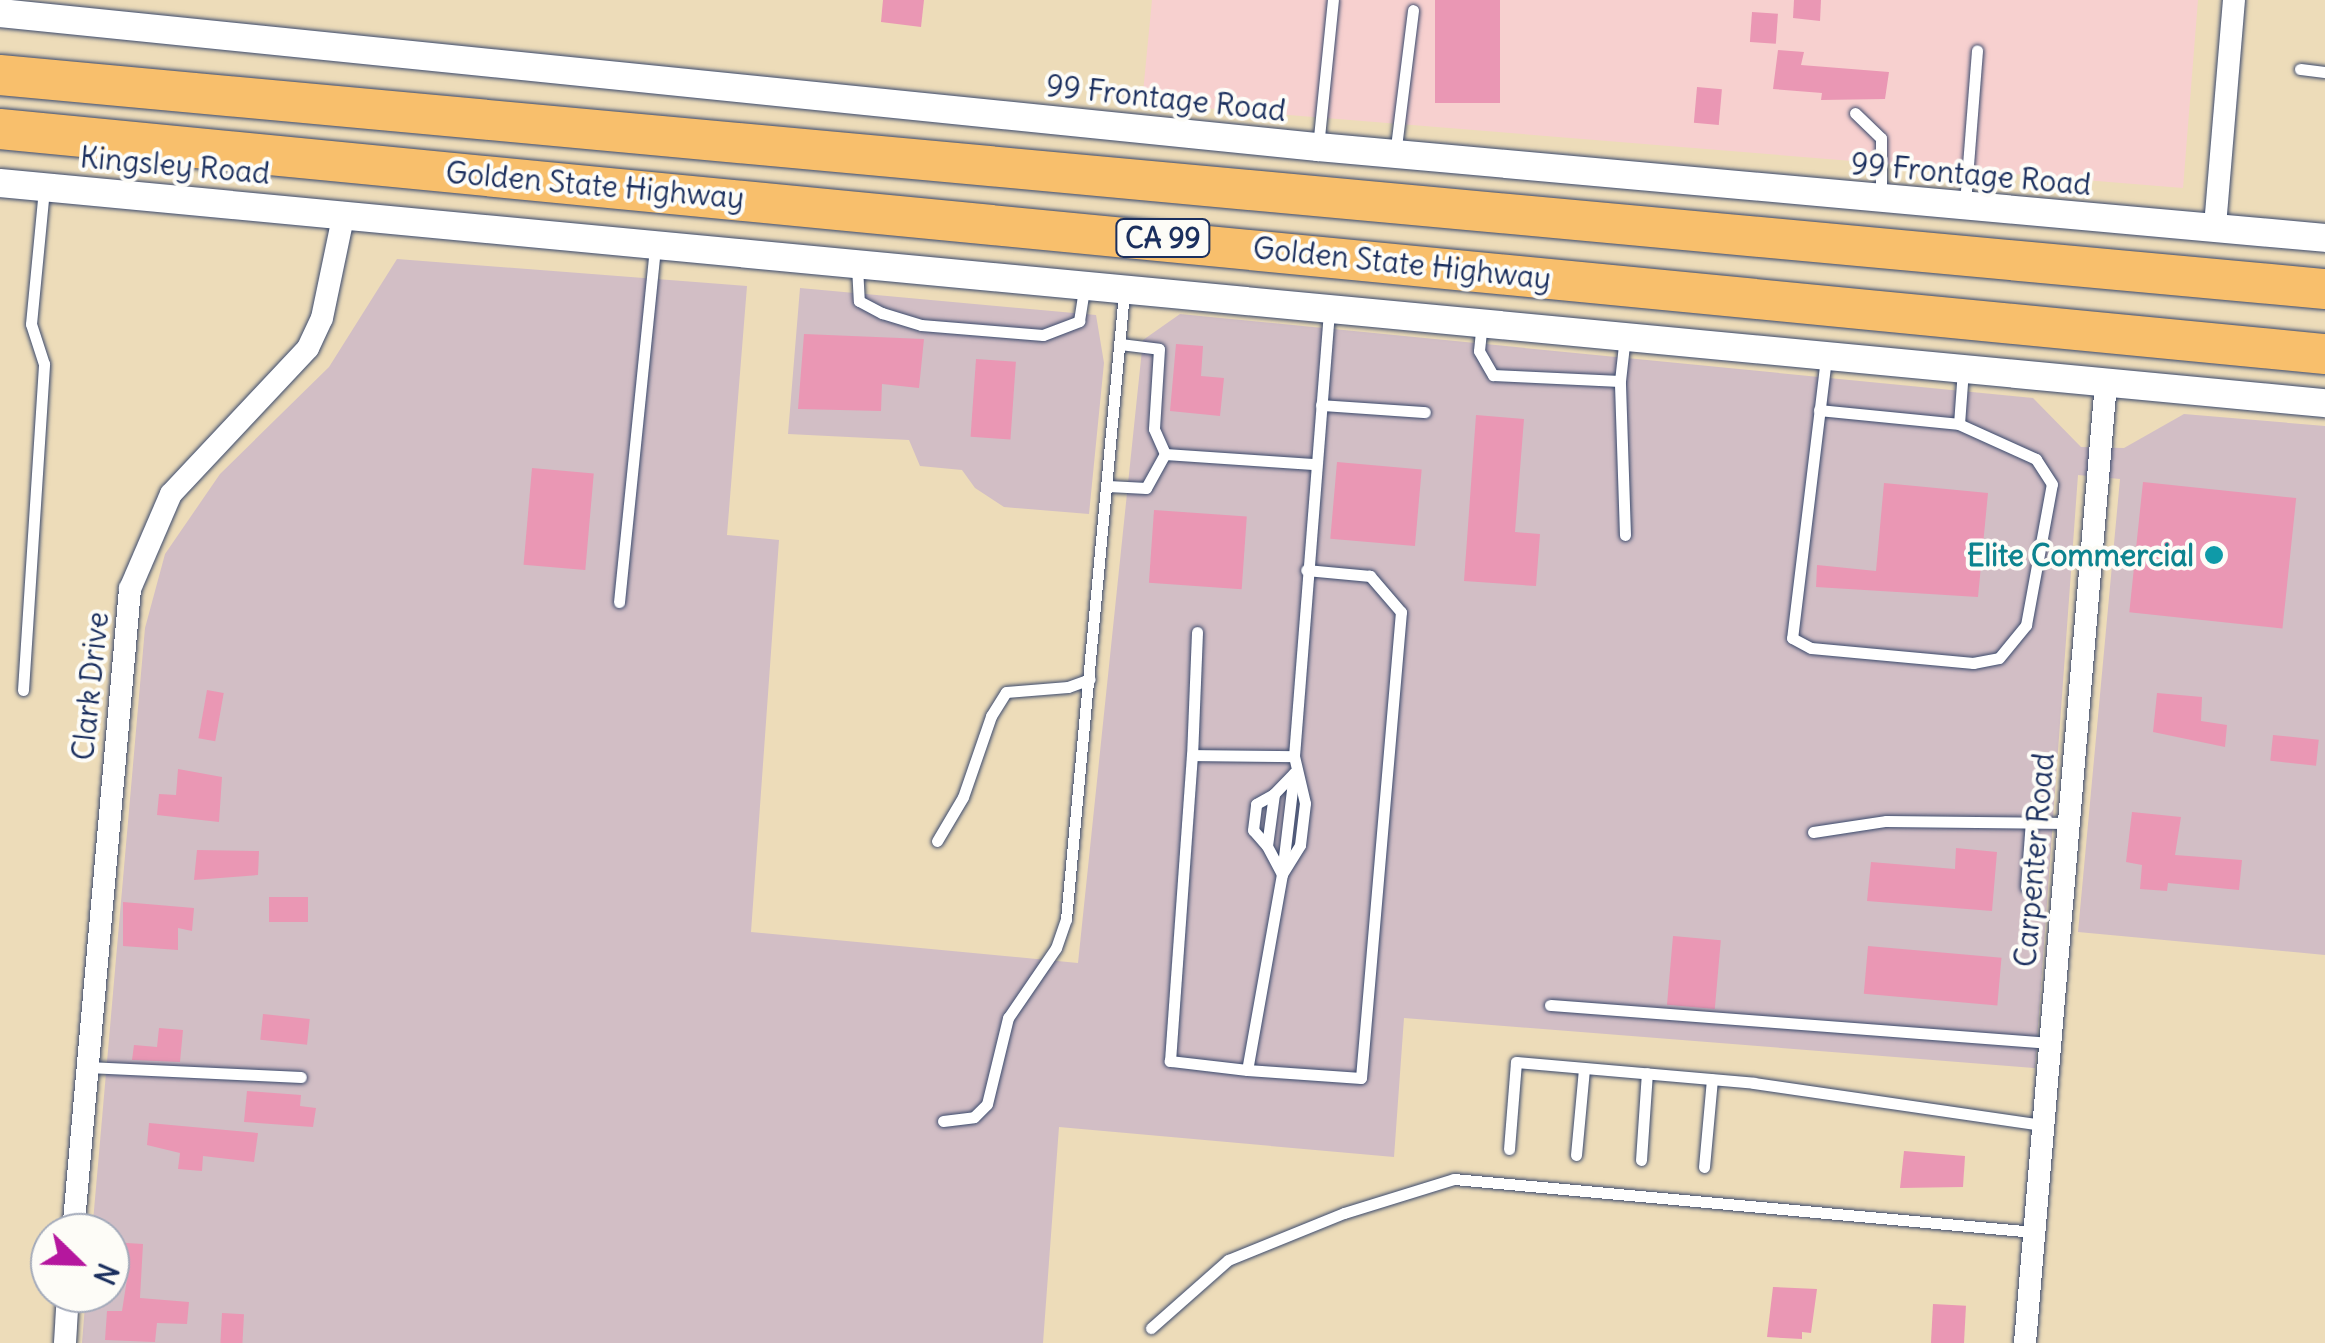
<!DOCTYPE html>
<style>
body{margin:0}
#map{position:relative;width:2325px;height:1343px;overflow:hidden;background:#eddcb9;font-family:Delius,sans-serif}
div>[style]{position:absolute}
.built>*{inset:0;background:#f7d0cf}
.industrial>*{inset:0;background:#d2bec5}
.building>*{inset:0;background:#ea97b4;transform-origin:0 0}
.roads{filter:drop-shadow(0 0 2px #3a496c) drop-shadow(0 0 2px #3a496c)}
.service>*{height:11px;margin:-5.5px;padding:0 5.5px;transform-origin:5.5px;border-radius:5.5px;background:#fff}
.minor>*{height:22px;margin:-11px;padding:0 11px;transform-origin:11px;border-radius:11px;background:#fff}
.tertiary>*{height:28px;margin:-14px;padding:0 14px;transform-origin:14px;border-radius:14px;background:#fff}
.motorway>*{height:40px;margin:-20px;padding:0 20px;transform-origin:20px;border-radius:20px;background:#f8bf6c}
.dots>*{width:28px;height:28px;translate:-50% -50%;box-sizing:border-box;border:5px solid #fdfcf7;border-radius:50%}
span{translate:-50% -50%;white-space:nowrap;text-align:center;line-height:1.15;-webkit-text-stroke:8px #fdfcf7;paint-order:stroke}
.shield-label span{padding:2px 8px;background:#fdfcf7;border:2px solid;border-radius:8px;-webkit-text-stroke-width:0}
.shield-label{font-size:28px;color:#1b2f5e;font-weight:700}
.street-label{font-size:30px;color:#1b2f5e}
.culture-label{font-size:30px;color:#0d838f;font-weight:700}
.right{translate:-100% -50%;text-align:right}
.north{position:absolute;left:30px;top:1213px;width:100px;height:100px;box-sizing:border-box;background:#fdfcf7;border:2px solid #a3aaba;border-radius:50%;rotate:113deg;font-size:28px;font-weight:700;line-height:40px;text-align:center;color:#1b2f5e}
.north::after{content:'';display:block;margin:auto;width:35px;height:45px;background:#b5179e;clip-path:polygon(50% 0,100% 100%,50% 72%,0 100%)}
</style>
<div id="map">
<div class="built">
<div style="clip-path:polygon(1152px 0,2198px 0,2183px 188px,1142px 103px)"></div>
</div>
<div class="industrial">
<div style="clip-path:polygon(397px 259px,747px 286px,727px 535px,779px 540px,751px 932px,1078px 963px,1143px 340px,1180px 314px,2033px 398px,2081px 447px,2124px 448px,2184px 414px,2325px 426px,2325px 955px,2078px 932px,2120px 479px,2078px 475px,2035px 1068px,1404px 1018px,1394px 1157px,1059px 1127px,1043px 1343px,82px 1343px,86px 1293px,110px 1293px,110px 1233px,92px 1233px,145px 628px,165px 554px,220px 474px,329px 367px)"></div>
<div style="clip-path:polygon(800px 288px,1096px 315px,1104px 363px,1089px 514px,1004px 507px,975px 488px,962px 470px,920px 466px,909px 440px,788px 434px)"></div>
</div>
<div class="building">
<div style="clip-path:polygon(883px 0,924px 0,921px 27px,881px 22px)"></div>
<div style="left:1435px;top:0;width:65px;height:103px"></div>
<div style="clip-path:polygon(1794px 0,1821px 0,1820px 21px,1793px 18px)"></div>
<div style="left:1752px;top:12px;width:26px;height:30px;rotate:4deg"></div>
<div style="clip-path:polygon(1778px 50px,1804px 52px,1801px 65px,1889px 72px,1885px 99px,1821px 100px,1822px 93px,1773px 89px)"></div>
<div style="left:1697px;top:87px;width:25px;height:36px;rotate:5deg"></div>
<div style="clip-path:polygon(804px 334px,924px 339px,919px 388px,882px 384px,881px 411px,798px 409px)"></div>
<div style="clip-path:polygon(1176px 344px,1203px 346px,1201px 376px,1224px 378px,1220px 416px,1170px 411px)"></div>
<div style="left:976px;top:359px;width:40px;height:78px;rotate:4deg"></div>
<div style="clip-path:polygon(1476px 415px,1524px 419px,1515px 532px,1540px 534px,1536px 586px,1464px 581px)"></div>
<div style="left:1337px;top:462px;width:85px;height:77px;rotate:5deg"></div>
<div style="left:532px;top:468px;width:62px;height:97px;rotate:5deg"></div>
<div style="left:2143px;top:482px;width:154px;height:131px;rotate:6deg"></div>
<div style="clip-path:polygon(1884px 483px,1988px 493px,1978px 597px,1816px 587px,1817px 565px,1876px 571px)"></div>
<div style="left:1154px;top:510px;width:93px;height:73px;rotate:4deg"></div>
<div style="left:207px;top:690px;width:17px;height:49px;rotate:10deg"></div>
<div style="clip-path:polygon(2157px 693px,2202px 697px,2201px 721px,2227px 725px,2225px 747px,2153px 732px)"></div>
<div style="left:2273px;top:735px;width:46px;height:26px;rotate:6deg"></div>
<div style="clip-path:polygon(178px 769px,222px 777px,219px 822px,157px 815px,159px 794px,176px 795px)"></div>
<div style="clip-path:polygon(2132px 812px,2181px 817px,2175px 855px,2242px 860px,2239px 890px,2168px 883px,2167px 891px,2140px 889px,2142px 865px,2126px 862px)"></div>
<div style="clip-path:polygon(1956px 848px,1997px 852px,1992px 911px,1867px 901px,1871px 862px,1955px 869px)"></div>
<div style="clip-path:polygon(197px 850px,259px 851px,258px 875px,194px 880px)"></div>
<div style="left:269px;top:897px;width:39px;height:25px"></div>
<div style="clip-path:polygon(123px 902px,194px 908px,192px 931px,178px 928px,178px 950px,123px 946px)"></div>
<div style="left:1673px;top:936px;width:48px;height:69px;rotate:5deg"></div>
<div style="left:1868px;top:946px;width:134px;height:48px;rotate:5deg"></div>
<div style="left:263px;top:1014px;width:47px;height:26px;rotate:6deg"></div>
<div style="clip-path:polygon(159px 1028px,183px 1030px,180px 1062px,132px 1060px,134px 1045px,157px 1047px)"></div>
<div style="clip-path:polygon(247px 1091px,301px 1095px,300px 1106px,316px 1108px,313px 1127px,244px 1122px)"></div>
<div style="clip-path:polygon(149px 1123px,258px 1133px,254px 1162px,203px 1156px,202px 1171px,178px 1169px,180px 1153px,147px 1145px)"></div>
<div style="clip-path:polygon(1904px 1151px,1965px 1156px,1963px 1187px,1900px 1188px)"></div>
<div style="clip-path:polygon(112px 1242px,143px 1244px,140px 1298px,189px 1302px,187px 1324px,157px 1323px,155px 1342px,105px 1340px,107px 1311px,122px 1311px,127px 1279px,110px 1278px)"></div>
<div style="clip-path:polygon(1773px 1287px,1817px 1289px,1811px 1333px,1802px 1332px,1802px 1339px,1767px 1337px)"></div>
<div style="left:1933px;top:1304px;width:33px;height:39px;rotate:3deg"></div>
<div style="left:222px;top:1313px;width:22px;height:30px;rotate:3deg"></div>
</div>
<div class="roads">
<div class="service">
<div style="left:2300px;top:69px;width:25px;rotate:7deg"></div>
<div style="left:1855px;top:113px;width:36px;rotate:44deg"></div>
<div style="left:1881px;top:138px;width:57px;rotate:90deg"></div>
<div style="left:1318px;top:147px;width:148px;rotate:-84.2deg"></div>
<div style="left:1395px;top:155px;width:146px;rotate:-82.9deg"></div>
<div style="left:1965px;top:203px;width:153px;rotate:-85.5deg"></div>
<div style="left:857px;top:266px;width:35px;rotate:87deg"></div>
<div style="left:859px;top:301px;width:26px;rotate:28deg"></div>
<div style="left:882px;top:313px;width:41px;rotate:17.1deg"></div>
<div style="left:921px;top:325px;width:122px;rotate:4.7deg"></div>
<div style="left:1043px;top:335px;width:39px;rotate:-21deg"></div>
<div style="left:1079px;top:321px;width:37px;rotate:-81deg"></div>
<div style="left:1482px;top:322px;width:29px;rotate:96deg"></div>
<div style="left:1479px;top:351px;width:28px;rotate:60deg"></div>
<div style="left:1493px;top:375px;width:127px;rotate:2.7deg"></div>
<div style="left:1120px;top:344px;width:39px;rotate:7deg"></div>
<div style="left:1159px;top:349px;width:80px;rotate:93.6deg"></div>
<div style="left:1154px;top:429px;width:27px;rotate:66deg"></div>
<div style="left:1826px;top:358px;width:282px;rotate:96.9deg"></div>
<div style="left:1792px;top:638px;width:21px;rotate:28deg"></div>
<div style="left:1811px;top:648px;width:163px;rotate:5.3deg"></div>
<div style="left:1973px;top:663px;width:26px;rotate:-11deg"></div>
<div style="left:1999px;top:658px;width:43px;rotate:-50.7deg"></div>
<div style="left:2026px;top:625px;width:143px;rotate:-79.6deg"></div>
<div style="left:2052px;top:484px;width:30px;rotate:-123deg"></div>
<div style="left:2036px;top:459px;width:85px;rotate:-155.6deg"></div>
<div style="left:1959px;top:424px;width:55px;rotate:-85.8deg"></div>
<div style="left:1321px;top:405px;width:104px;rotate:3.9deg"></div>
<div style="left:1819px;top:410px;width:141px;rotate:5.7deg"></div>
<div style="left:1165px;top:454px;width:148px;rotate:3.9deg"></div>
<div style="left:1108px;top:486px;width:38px;rotate:3deg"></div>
<div style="left:1146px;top:488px;width:39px;rotate:-61deg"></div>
<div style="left:1625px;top:535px;width:154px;rotate:-91.9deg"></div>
<div style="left:1620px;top:381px;width:45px;rotate:-83.7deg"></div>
<div style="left:619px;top:602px;width:359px;rotate:-84.2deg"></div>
<div style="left:23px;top:690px;width:327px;rotate:-86.3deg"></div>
<div style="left:44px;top:364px;width:42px;rotate:-108deg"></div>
<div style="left:31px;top:324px;width:137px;rotate:-84.5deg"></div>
<div style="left:1192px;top:757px;width:125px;rotate:-87.7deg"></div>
<div style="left:1294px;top:773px;width:29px;rotate:134deg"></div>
<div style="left:1274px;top:794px;width:52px;rotate:97.7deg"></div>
<div style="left:1267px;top:846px;width:32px;rotate:62deg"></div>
<div style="left:1282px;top:874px;width:199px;rotate:100.1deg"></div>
<div style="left:1247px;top:1070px;width:114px;rotate:4deg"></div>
<div style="left:1361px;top:1078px;width:468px;rotate:-85.1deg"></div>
<div style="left:1401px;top:612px;width:48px;rotate:-130.7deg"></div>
<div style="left:1370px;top:576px;width:64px;rotate:-174.6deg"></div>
<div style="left:1294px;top:773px;width:102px;rotate:96.8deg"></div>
<div style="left:1282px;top:874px;width:34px;rotate:-58deg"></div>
<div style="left:1300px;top:845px;width:42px;rotate:-83.2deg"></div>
<div style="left:1305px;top:803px;width:48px;rotate:-103.2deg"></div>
<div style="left:1294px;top:756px;width:448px;rotate:-85.5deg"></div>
<div style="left:1813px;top:832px;width:74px;rotate:-8.6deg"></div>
<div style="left:1886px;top:821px;width:181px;rotate:0.6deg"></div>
<div style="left:937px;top:841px;width:51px;rotate:-59.4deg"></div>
<div style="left:963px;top:797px;width:86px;rotate:-70.9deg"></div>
<div style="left:991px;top:716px;width:28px;rotate:-58deg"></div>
<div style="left:1006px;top:692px;width:62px;rotate:-4.6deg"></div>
<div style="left:1068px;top:687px;width:23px;rotate:-20deg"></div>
<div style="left:1267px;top:846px;width:21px;rotate:-131deg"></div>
<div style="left:1253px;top:830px;width:26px;rotate:-83deg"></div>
<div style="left:1256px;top:804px;width:21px;rotate:-29deg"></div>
<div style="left:2026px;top:887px;width:66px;rotate:-85.7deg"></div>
<div style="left:1550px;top:1005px;width:500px;rotate:4.35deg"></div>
<div style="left:87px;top:1067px;width:214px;rotate:2.7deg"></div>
<div style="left:1247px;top:1070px;width:78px;rotate:-173.3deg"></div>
<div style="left:1170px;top:1061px;width:307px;rotate:-85.9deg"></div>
<div style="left:1192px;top:755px;width:102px;rotate:0.6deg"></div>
<div style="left:943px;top:1121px;width:31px;rotate:-7deg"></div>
<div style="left:974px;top:1117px;width:18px;rotate:-45deg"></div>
<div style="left:987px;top:1104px;width:89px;rotate:-76.3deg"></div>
<div style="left:1008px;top:1018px;width:85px;rotate:-55.6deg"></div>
<div style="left:1056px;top:948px;width:31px;rotate:-71deg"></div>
<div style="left:1066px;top:919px;width:630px;rotate:-84.71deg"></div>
<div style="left:1509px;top:1149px;width:87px;rotate:-85.4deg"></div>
<div style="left:1516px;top:1062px;width:239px;rotate:5deg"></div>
<div style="left:1754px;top:1083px;width:291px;rotate:8.3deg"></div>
<div style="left:1576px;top:1155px;width:87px;rotate:-84.7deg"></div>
<div style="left:1641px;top:1160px;width:87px;rotate:-86.1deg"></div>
<div style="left:1704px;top:1167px;width:88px;rotate:-84.8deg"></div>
<div style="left:1151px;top:1328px;width:103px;rotate:-41.4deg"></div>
<div style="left:1228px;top:1260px;width:125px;rotate:-22.1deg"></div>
<div style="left:1344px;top:1213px;width:115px;rotate:-17.2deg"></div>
<div style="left:1454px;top:1179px;width:582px;rotate:5.22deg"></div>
</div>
<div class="minor">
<div style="left:2215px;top:226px;width:227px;rotate:-85.2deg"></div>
<div style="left:73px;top:1233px;width:647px;rotate:-84.94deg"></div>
<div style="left:130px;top:589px;width:103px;rotate:-66.7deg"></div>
<div style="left:171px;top:494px;width:200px;rotate:-46.8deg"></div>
<div style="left:308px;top:348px;width:33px;rotate:-65deg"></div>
<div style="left:322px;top:318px;width:107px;rotate:-78.2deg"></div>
<div style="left:65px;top:1343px;width:50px;rotate:-86.6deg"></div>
<div style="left:2025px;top:1343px;width:963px;rotate:-85.18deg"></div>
</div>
<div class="tertiary">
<div style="left:0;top:13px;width:1325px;rotate:5.81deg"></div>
<div style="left:1318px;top:147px;width:1011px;rotate:5.16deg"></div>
<div style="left:0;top:183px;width:2335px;rotate:5.41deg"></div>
</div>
<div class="motorway">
<div style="left:0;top:75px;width:2335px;rotate:5.26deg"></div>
<div style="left:0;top:129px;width:2336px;rotate:5.53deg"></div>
</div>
</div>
<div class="dots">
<div style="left:2214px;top:555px;background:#0f9aa8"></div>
</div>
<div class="shield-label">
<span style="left:1163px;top:238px">CA 99</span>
</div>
<div class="street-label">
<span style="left:1166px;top:98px;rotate:6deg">99 Frontage Road</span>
<span style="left:175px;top:165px;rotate:5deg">Kingsley Road</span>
<span style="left:1971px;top:174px;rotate:5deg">99 Frontage Road</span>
<span style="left:595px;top:185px;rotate:5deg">Golden State Highway</span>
<span style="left:1402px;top:263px;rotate:6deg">Golden State Highway</span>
<span style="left:90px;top:686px;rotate:-84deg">Clark Drive</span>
<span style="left:2034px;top:860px;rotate:-85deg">Carpenter Road</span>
</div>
<div class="culture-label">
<span class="right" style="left:2194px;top:555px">Elite Commercial</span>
</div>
<div class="north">N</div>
</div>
